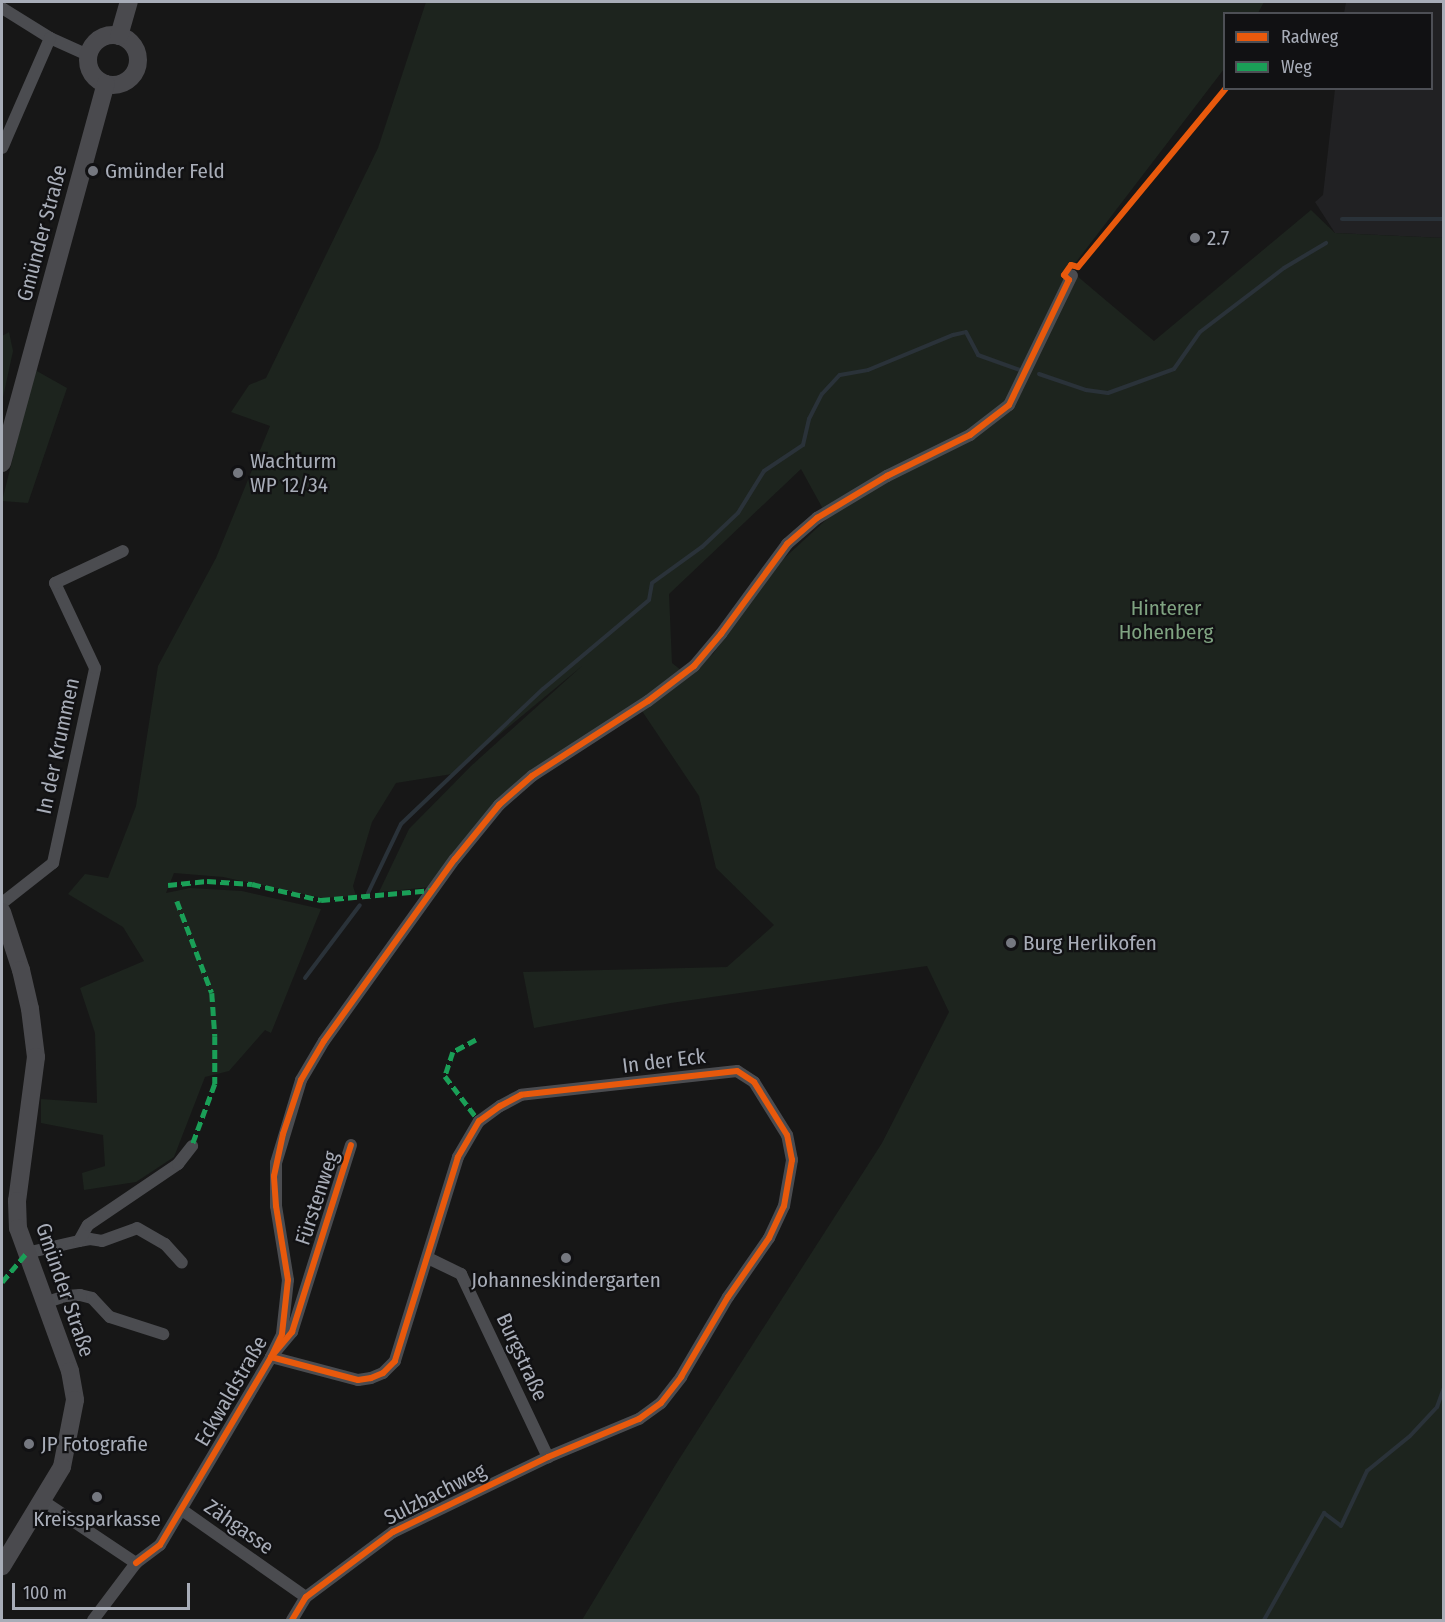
<!DOCTYPE html>
<meta charset="utf-8">
<style>
body{margin:0}
#map{position:relative;width:1445px;height:1622px;overflow:hidden;background:#171717;font-family:"Fira Sans Condensed",sans-serif}
div>[style]{position:absolute}
.built>*{inset:0;background:#212123}
.green>*{inset:0;background:#1d241e}
.stream>*{height:4px;margin:-2px;padding:0 2px;transform-origin:2px;border-radius:2px;background:#2a3239}
.street>*{height:12px;margin:-6px;padding:0 6px;transform-origin:6px;border-radius:6px;background:#4b4c50}
.secondary>*{height:18px;margin:-9px;padding:0 9px;transform-origin:9px;border-radius:9px;background:#4a4a4e}
.secondary>.ring{margin:-9px;padding:0;box-sizing:content-box;background:none;border:18px solid #4a4a4e;border-radius:50%}
.quiet>*{height:4.5px;margin-top:-2.25px;transform-origin:0;background:repeating-linear-gradient(90deg,#1a9f57 0 9px,transparent 0 13.5px)}
.cycleway>*{height:6px;margin:-3px;padding:0 3px;transform-origin:3px;border-radius:3px;background:#e8590c}
.dots>*{width:16px;height:16px;translate:-50% -50%;box-sizing:border-box;border:3px solid #111113;border-radius:50%}
span{translate:-50% -50%;white-space:nowrap;text-align:center;line-height:1.15;-webkit-text-stroke:4.5px #111113;paint-order:stroke}
.poi-label{font-size:21px;color:#a8adb8}
.left{translate:0 -50%;text-align:left}
.street-label{font-size:21px;color:#a8adb8}
.park-label{font-size:21px;color:#7fa381}
.frame{position:absolute;inset:0;border:3px solid #a8adb8;pointer-events:none}
.legend{position:absolute;left:1223px;top:12px;width:210px;height:78px;box-sizing:border-box;background:#111113;border:2px solid #4d4f55;margin:0;padding:8px 10px;list-style:none;font-size:18px;color:#a8adb8}
.legend li{display:flex;align-items:center;gap:12px;height:30px}
.legend b{width:30px;border:2px solid #4d4f55}
.scale{position:absolute;left:12px;top:1583px;width:178px;height:27px;box-sizing:border-box;border:3px solid #a8adb8;border-top:0;padding-left:8px;font-size:18px;line-height:21px;white-space:nowrap;color:#a8adb8;-webkit-text-stroke:4px #111113;paint-order:stroke}
</style>
<div id="map">
<div class="built">
<div style="clip-path:polygon(1346px 2px,1443px 2px,1443px 238px,1335px 233px,1315px 202px,1323px 195px,1335px 89px,1432px 88px,1432px 14px,1344px 13px)"></div>
</div>
<div class="green">
<div style="clip-path:polygon(426px 2px,1264px 2px,1258px 13px,1224px 14px,1224px 69px,1070px 270px,1154px 341px,1311px 210px,1335px 233px,1443px 238px,1443px 1620px,582px 1620px,676px 1464px,882px 1143px,949px 1012px,927px 966px,671px 1003px,534px 1028px,523px 972px,727px 967px,774px 925px,716px 868px,699px 796px,642px 711px,713px 654px,779px 563px,828px 518px,801px 469px,669px 594px,672px 663px,682px 671px,535px 773px,431px 887px,379px 892px,409px 829px,471px 766px,582px 666px,452px 774px,396px 783px,372px 822px,353px 886px,356px 896px,323px 898px,223px 877px,174px 873px,166px 893px,190px 888px,242px 891px,321px 909px,271px 1033px,265px 1030px,229px 1071px,205px 1077px,174px 1157px,136px 1182px,84px 1190px,82px 1173px,105px 1166px,103px 1135px,41px 1123px,41px 1099px,97px 1103px,95px 1033px,80px 988px,144px 961px,123px 927px,68px 894px,85px 874px,108px 878px,136px 806px,158px 666px,216px 558px,270px 426px,231px 412px,249px 385px,266px 378px,378px 148px)"></div>
<div style="clip-path:polygon(9px 332px,13px 351px,2px 402px,2px 336px)"></div>
<div style="clip-path:polygon(35px 370px,67px 388px,28px 503px,2px 501px)"></div>
</div>
<div class="stream">
<div style="left:1342px;top:219px;width:102px"></div>
<div style="left:1039px;top:374px;width:50px;rotate:18.8deg"></div>
<div style="left:1086px;top:390px;width:22px;rotate:8deg"></div>
<div style="left:1108px;top:393px;width:70px;rotate:-20deg"></div>
<div style="left:1174px;top:369px;width:45px;rotate:-54.9deg"></div>
<div style="left:1200px;top:332px;width:106px;rotate:-37.3deg"></div>
<div style="left:1284px;top:268px;width:49px;rotate:-30.8deg"></div>
<div style="left:368px;top:893px;width:76px;rotate:-64.4deg"></div>
<div style="left:401px;top:824px;width:196px;rotate:-43.6deg"></div>
<div style="left:543px;top:689px;width:138px;rotate:-40deg"></div>
<div style="left:649px;top:600px;width:17px;rotate:-80deg"></div>
<div style="left:652px;top:583px;width:62px;rotate:-35.8deg"></div>
<div style="left:702px;top:547px;width:50px;rotate:-43.4deg"></div>
<div style="left:738px;top:513px;width:49px;rotate:-58.2deg"></div>
<div style="left:764px;top:471px;width:47px;rotate:-33.7deg"></div>
<div style="left:803px;top:445px;width:27px;rotate:-77deg"></div>
<div style="left:809px;top:419px;width:28px;rotate:-63deg"></div>
<div style="left:822px;top:394px;width:26px;rotate:-47deg"></div>
<div style="left:840px;top:375px;width:28px;rotate:-10deg"></div>
<div style="left:868px;top:370px;width:92px;rotate:-22.4deg"></div>
<div style="left:953px;top:335px;width:13px;rotate:-13deg"></div>
<div style="left:966px;top:332px;width:26px;rotate:62deg"></div>
<div style="left:978px;top:355px;width:45px;rotate:19.7deg"></div>
<div style="left:305px;top:978px;width:91px;rotate:-53deg"></div>
<div style="left:1264px;top:1620px;width:123px;rotate:-60.7deg"></div>
<div style="left:1324px;top:1513px;width:21px;rotate:37deg"></div>
<div style="left:1341px;top:1526px;width:61px;rotate:-64.7deg"></div>
<div style="left:1367px;top:1471px;width:55px;rotate:-39.1deg"></div>
<div style="left:1410px;top:1436px;width:40px;rotate:-47deg"></div>
<div style="left:1437px;top:1407px;width:20px;rotate:-70deg"></div>
</div>
<div class="street">
<div style="left:2px;top:8px;width:57px;rotate:32deg"></div>
<div style="left:50px;top:38px;width:42px;rotate:24.1deg"></div>
<div style="left:2px;top:148px;width:120px;rotate:-66.4deg"></div>
<div style="left:2px;top:903px;width:65px;rotate:-38.1deg"></div>
<div style="left:53px;top:863px;width:199px;rotate:-77.8deg"></div>
<div style="left:95px;top:668px;width:94px;rotate:-115.2deg"></div>
<div style="left:55px;top:583px;width:75px;rotate:-25.2deg"></div>
<div style="left:79px;top:1241px;width:11px;rotate:-10deg"></div>
<div style="left:90px;top:1239px;width:12px;rotate:9deg"></div>
<div style="left:102px;top:1241px;width:37px;rotate:-20deg"></div>
<div style="left:137px;top:1228px;width:32px;rotate:30deg"></div>
<div style="left:165px;top:1244px;width:25px;rotate:48deg"></div>
<div style="left:26px;top:1253px;width:54px;rotate:-12.8deg"></div>
<div style="left:79px;top:1241px;width:18px;rotate:-61deg"></div>
<div style="left:88px;top:1225px;width:109px;rotate:-34.1deg"></div>
<div style="left:178px;top:1164px;width:23px;rotate:-52deg"></div>
<div style="left:428px;top:1258px;width:37px;rotate:26deg"></div>
<div style="left:461px;top:1274px;width:203px;rotate:64.6deg"></div>
<div style="left:44px;top:1303px;width:23px;rotate:-18deg"></div>
<div style="left:66px;top:1296px;width:14px;rotate:-4deg"></div>
<div style="left:80px;top:1295px;width:12px;rotate:14deg"></div>
<div style="left:92px;top:1298px;width:26px;rotate:47deg"></div>
<div style="left:110px;top:1317px;width:56px;rotate:17.8deg"></div>
<div style="left:43px;top:1501px;width:112px;rotate:33.7deg"></div>
<div style="left:182px;top:1510px;width:151px;rotate:35.1deg"></div>
<div style="left:93px;top:1620px;width:71px;rotate:-53deg"></div>
<div style="left:136px;top:1563px;width:30px;rotate:-37deg"></div>
<div style="left:160px;top:1545px;width:218px;rotate:-59.4deg"></div>
<div style="left:271px;top:1357px;width:25px;rotate:-64deg"></div>
<div style="left:282px;top:1334px;width:54px;rotate:-83.7deg"></div>
<div style="left:288px;top:1280px;width:75px;rotate:-99.2deg"></div>
<div style="left:276px;top:1206px;width:43px;rotate:-90deg"></div>
<div style="left:276px;top:1163px;width:87px;rotate:-73.2deg"></div>
<div style="left:301px;top:1080px;width:45px;rotate:-59.5deg"></div>
<div style="left:324px;top:1041px;width:224px;rotate:-54.3deg"></div>
<div style="left:455px;top:859px;width:70px;rotate:-50.8deg"></div>
<div style="left:499px;top:805px;width:44px;rotate:-41.3deg"></div>
<div style="left:532px;top:776px;width:138px;rotate:-32.9deg"></div>
<div style="left:648px;top:701px;width:58px;rotate:-37.3deg"></div>
<div style="left:694px;top:666px;width:42px;rotate:-49.8deg"></div>
<div style="left:721px;top:634px;width:112px;rotate:-53.7deg"></div>
<div style="left:787px;top:544px;width:40px;rotate:-41deg"></div>
<div style="left:817px;top:518px;width:82px;rotate:-31deg"></div>
<div style="left:887px;top:476px;width:93px;rotate:-26.3deg"></div>
<div style="left:970px;top:435px;width:49px;rotate:-37.6deg"></div>
<div style="left:1009px;top:405px;width:144px;rotate:-64.1deg"></div>
<div style="left:292px;top:1620px;width:27px;rotate:-59deg"></div>
<div style="left:306px;top:1597px;width:109px;rotate:-36.8deg"></div>
<div style="left:393px;top:1532px;width:172px;rotate:-25.8deg"></div>
<div style="left:548px;top:1457px;width:99px;rotate:-22.7deg"></div>
<div style="left:639px;top:1419px;width:27px;rotate:-36deg"></div>
<div style="left:661px;top:1403px;width:33px;rotate:-52deg"></div>
<div style="left:681px;top:1377px;width:93px;rotate:-59.6deg"></div>
<div style="left:728px;top:1297px;width:72px;rotate:-55.2deg"></div>
<div style="left:769px;top:1238px;width:35px;rotate:-65deg"></div>
<div style="left:784px;top:1206px;width:47px;rotate:-80.1deg"></div>
<div style="left:792px;top:1160px;width:25px;rotate:-101deg"></div>
<div style="left:787px;top:1135px;width:62px;rotate:-121.9deg"></div>
<div style="left:754px;top:1082px;width:20px;rotate:-147deg"></div>
<div style="left:737px;top:1071px;width:217px;rotate:173.7deg"></div>
<div style="left:521px;top:1095px;width:24px;rotate:152deg"></div>
<div style="left:500px;top:1106px;width:26px;rotate:144deg"></div>
<div style="left:479px;top:1121px;width:42px;rotate:120.3deg"></div>
<div style="left:458px;top:1157px;width:214px;rotate:107.2deg"></div>
<div style="left:395px;top:1361px;width:17px;rotate:135deg"></div>
<div style="left:383px;top:1373px;width:13px;rotate:157deg"></div>
<div style="left:371px;top:1378px;width:13px;rotate:171deg"></div>
<div style="left:358px;top:1380px;width:90px;rotate:-165.2deg"></div>
<div style="left:271px;top:1357px;width:33px;rotate:-50deg"></div>
<div style="left:292px;top:1332px;width:196px;rotate:-72.5deg"></div>
</div>
<div class="secondary">
<div class="ring" style="left:88px;top:35px;width:32px;height:32px"></div>
<div style="left:119px;top:36px;width:35px;rotate:-74deg"></div>
<div style="left:2px;top:463px;width:393px;rotate:-74.7deg"></div>
<div style="left:2px;top:912px;width:61px;rotate:71.9deg"></div>
<div style="left:21px;top:970px;width:40px;rotate:77deg"></div>
<div style="left:30px;top:1009px;width:48px;rotate:82.9deg"></div>
<div style="left:36px;top:1057px;width:145px;rotate:97.5deg"></div>
<div style="left:17px;top:1201px;width:27px;rotate:88deg"></div>
<div style="left:18px;top:1228px;width:152px;rotate:70deg"></div>
<div style="left:70px;top:1371px;width:29px;rotate:80deg"></div>
<div style="left:75px;top:1400px;width:68px;rotate:101deg"></div>
<div style="left:62px;top:1467px;width:116px;rotate:121.2deg"></div>
</div>
<div class="quiet">
<div style="left:168px;top:885px;width:39px;rotate:-6deg"></div>
<div style="left:207px;top:881px;width:45px;rotate:3.8deg"></div>
<div style="left:252px;top:884px;width:71px;rotate:13.1deg"></div>
<div style="left:321px;top:900px;width:112px;rotate:-5.1deg"></div>
<div style="left:177px;top:901px;width:98px;rotate:69.2deg"></div>
<div style="left:212px;top:993px;width:43px;rotate:86deg"></div>
<div style="left:215px;top:1036px;width:48px;rotate:90deg"></div>
<div style="left:215px;top:1084px;width:66px;rotate:110.4deg"></div>
<div style="left:476px;top:1040px;width:26px;rotate:152deg"></div>
<div style="left:453px;top:1052px;width:25px;rotate:108deg"></div>
<div style="left:445px;top:1076px;width:56px;rotate:52.9deg"></div>
<div style="left:2px;top:1282px;width:38px;rotate:-50deg"></div>
</div>
<div class="cycleway">
<div style="left:136px;top:1563px;width:30px;rotate:-37deg"></div>
<div style="left:160px;top:1545px;width:218px;rotate:-59.4deg"></div>
<div style="left:271px;top:1357px;width:25px;rotate:-64deg"></div>
<div style="left:282px;top:1334px;width:54px;rotate:-83.7deg"></div>
<div style="left:288px;top:1280px;width:75px;rotate:-99.2deg"></div>
<div style="left:276px;top:1206px;width:30px;rotate:-94deg"></div>
<div style="left:274px;top:1176px;width:43px;rotate:-77.9deg"></div>
<div style="left:283px;top:1134px;width:57px;rotate:-71.6deg"></div>
<div style="left:301px;top:1080px;width:45px;rotate:-59.5deg"></div>
<div style="left:324px;top:1041px;width:224px;rotate:-54.3deg"></div>
<div style="left:455px;top:859px;width:70px;rotate:-50.8deg"></div>
<div style="left:499px;top:805px;width:44px;rotate:-41.3deg"></div>
<div style="left:532px;top:776px;width:138px;rotate:-32.9deg"></div>
<div style="left:648px;top:701px;width:58px;rotate:-37.3deg"></div>
<div style="left:694px;top:666px;width:42px;rotate:-49.8deg"></div>
<div style="left:721px;top:634px;width:112px;rotate:-53.7deg"></div>
<div style="left:787px;top:544px;width:40px;rotate:-41deg"></div>
<div style="left:817px;top:518px;width:82px;rotate:-31deg"></div>
<div style="left:887px;top:476px;width:93px;rotate:-26.3deg"></div>
<div style="left:970px;top:435px;width:49px;rotate:-37.6deg"></div>
<div style="left:1009px;top:405px;width:139px;rotate:-64.4deg"></div>
<div style="left:1069px;top:280px;width:7px;rotate:-135deg"></div>
<div style="left:1064px;top:275px;width:12px;rotate:-55deg"></div>
<div style="left:1071px;top:265px;width:7px;rotate:16deg"></div>
<div style="left:1078px;top:267px;width:232px;rotate:-50.4deg"></div>
<div style="left:292px;top:1620px;width:27px;rotate:-59deg"></div>
<div style="left:306px;top:1597px;width:109px;rotate:-36.8deg"></div>
<div style="left:393px;top:1532px;width:172px;rotate:-25.8deg"></div>
<div style="left:548px;top:1457px;width:99px;rotate:-22.7deg"></div>
<div style="left:639px;top:1419px;width:27px;rotate:-36deg"></div>
<div style="left:661px;top:1403px;width:33px;rotate:-52deg"></div>
<div style="left:681px;top:1377px;width:93px;rotate:-59.6deg"></div>
<div style="left:728px;top:1297px;width:72px;rotate:-55.2deg"></div>
<div style="left:769px;top:1238px;width:35px;rotate:-65deg"></div>
<div style="left:784px;top:1206px;width:47px;rotate:-80.1deg"></div>
<div style="left:792px;top:1160px;width:25px;rotate:-101deg"></div>
<div style="left:787px;top:1135px;width:62px;rotate:-121.9deg"></div>
<div style="left:754px;top:1082px;width:20px;rotate:-147deg"></div>
<div style="left:737px;top:1071px;width:217px;rotate:173.7deg"></div>
<div style="left:521px;top:1095px;width:24px;rotate:152deg"></div>
<div style="left:500px;top:1106px;width:26px;rotate:144deg"></div>
<div style="left:479px;top:1121px;width:42px;rotate:120.3deg"></div>
<div style="left:458px;top:1157px;width:214px;rotate:107.2deg"></div>
<div style="left:395px;top:1361px;width:17px;rotate:135deg"></div>
<div style="left:383px;top:1373px;width:13px;rotate:157deg"></div>
<div style="left:371px;top:1378px;width:13px;rotate:171deg"></div>
<div style="left:358px;top:1380px;width:90px;rotate:-165.2deg"></div>
<div style="left:271px;top:1357px;width:33px;rotate:-50deg"></div>
<div style="left:292px;top:1332px;width:196px;rotate:-72.5deg"></div>
</div>
<div class="dots">
<div style="left:93px;top:171px;background:#757880"></div>
<div style="left:1195px;top:238px;background:#757880"></div>
<div style="left:238px;top:473px;background:#757880"></div>
<div style="left:1011px;top:943px;background:#757880"></div>
<div style="left:566px;top:1258px;background:#757880"></div>
<div style="left:29px;top:1444px;background:#757880"></div>
<div style="left:97px;top:1497px;background:#757880"></div>
</div>
<div class="poi-label">
<span class="left" style="left:105px;top:171px">Gmünder Feld</span>
<span class="left" style="left:1207px;top:238px">2.7</span>
<span class="left" style="left:250px;top:473px">Wachturm<br>WP 12/34</span>
<span class="left" style="left:1023px;top:943px">Burg Herlikofen</span>
<span style="left:566px;top:1280px">Johanneskindergarten</span>
<span class="left" style="left:41px;top:1444px">JP Fotografie</span>
<span style="left:97px;top:1519px">Kreissparkasse</span>
</div>
<div class="street-label">
<span style="left:42px;top:233px;rotate:-75deg">Gmünder Straße</span>
<span style="left:58px;top:746px;rotate:-78deg">In der Krummen</span>
<span style="left:664px;top:1061px;rotate:-7deg">In der Eck</span>
<span style="left:317px;top:1198px;rotate:-72deg">Fürstenweg</span>
<span style="left:65px;top:1290px;rotate:71deg">Gmünder Straße</span>
<span style="left:522px;top:1357px;rotate:65deg">Burgstraße</span>
<span style="left:231px;top:1391px;rotate:-60deg">Eckwaldstraße</span>
<span style="left:435px;top:1494px;rotate:-27deg">Sulzbachweg</span>
<span style="left:239px;top:1527px;rotate:35deg">Zähgasse</span>
</div>
<div class="park-label">
<span style="left:1166px;top:620px">Hinterer<br>Hohenberg</span>
</div>
<div class="frame"></div>
<ul class="legend">
<li><b style="height:8px;background:#e8590c"></b>Radweg</li>
<li><b style="height:8px;background:#1a9f57"></b>Weg</li>
</ul>
<div class="scale">100 m</div>
</div>
